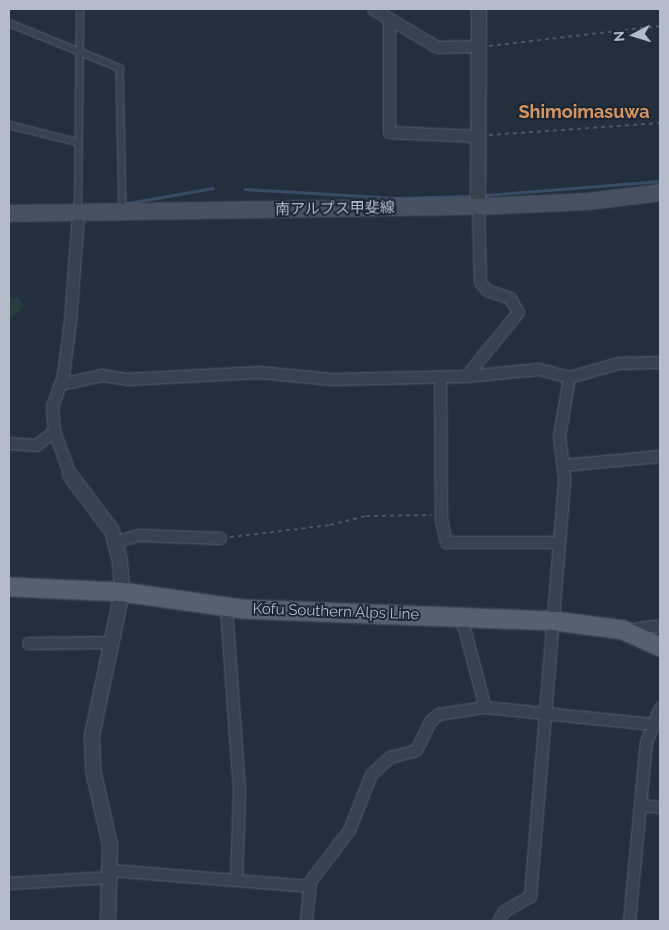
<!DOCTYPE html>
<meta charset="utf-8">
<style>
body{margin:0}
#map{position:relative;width:669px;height:930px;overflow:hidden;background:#242f3e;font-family:Raleway,"Noto Sans JP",sans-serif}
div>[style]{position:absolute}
.green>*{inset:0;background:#263c3f}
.stream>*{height:2.5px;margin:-1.25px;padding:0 1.25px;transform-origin:1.25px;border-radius:1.25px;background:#394c67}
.path>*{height:2px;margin-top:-1px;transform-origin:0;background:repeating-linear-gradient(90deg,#44595c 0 4px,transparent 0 8px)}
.roads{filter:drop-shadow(0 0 1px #565f6c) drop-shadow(0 0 1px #565f6c)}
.service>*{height:5.5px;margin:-2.75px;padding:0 2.75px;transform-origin:2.75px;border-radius:2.75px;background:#38414e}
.minor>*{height:11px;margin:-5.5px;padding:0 5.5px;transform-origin:5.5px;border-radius:5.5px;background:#38414e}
.tertiary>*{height:14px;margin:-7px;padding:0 7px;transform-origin:7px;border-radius:7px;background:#38414e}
.secondary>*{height:15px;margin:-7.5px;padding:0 7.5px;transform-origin:7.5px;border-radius:7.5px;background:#465061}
.primary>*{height:18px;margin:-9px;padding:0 9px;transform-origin:9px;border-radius:9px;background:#56606e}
span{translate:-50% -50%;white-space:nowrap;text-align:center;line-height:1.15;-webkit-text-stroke:4px #1d2633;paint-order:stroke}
.street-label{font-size:15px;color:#b4bcc9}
.quarter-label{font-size:18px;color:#d59563;font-weight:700}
.frame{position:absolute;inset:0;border:10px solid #b4bcc9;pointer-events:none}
.north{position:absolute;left:609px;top:10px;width:50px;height:50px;-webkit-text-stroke:4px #1d2633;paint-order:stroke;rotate:265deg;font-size:14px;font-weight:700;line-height:20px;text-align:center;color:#b4bcc9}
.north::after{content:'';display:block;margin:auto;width:18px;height:22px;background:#b4bcc9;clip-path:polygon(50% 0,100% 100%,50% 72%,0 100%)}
</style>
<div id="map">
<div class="green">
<div style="clip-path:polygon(9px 297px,19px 298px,24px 306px,13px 317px,9px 318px)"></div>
</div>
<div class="stream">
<div style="left:245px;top:189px;width:152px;rotate:3.4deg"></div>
<div style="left:397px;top:198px;width:71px;rotate:-1.6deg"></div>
<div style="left:486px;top:195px;width:175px;rotate:-4.6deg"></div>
<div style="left:128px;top:203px;width:86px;rotate:-10deg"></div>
</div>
<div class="path">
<div style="left:489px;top:46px;width:172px;rotate:-6.7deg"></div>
<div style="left:489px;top:135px;width:171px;rotate:-4deg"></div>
<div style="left:230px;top:537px;width:101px;rotate:-6.8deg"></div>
<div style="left:330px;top:525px;width:37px;rotate:-14deg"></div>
<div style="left:366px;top:516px;width:65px;rotate:-0.9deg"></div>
</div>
<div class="roads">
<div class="service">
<div style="left:9px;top:23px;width:120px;rotate:22.1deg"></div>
<div style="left:120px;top:68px;width:142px;rotate:88.8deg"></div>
<div style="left:9px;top:125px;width:70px;rotate:14deg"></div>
<div style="left:78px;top:210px;width:201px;rotate:-89.4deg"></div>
</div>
<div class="minor">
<div style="left:373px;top:9px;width:74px;rotate:30.7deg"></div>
<div style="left:437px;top:47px;width:41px;rotate:-1.4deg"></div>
<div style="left:389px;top:21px;width:111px;rotate:90deg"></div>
<div style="left:389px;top:132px;width:88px;rotate:2.6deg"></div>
<div style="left:440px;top:376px;width:144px;rotate:89.6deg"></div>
<div style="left:441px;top:520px;width:23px;rotate:77deg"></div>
<div style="left:446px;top:542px;width:113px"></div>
<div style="left:466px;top:376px;width:82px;rotate:-50.9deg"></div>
<div style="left:518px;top:312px;width:16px;rotate:-120deg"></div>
<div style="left:510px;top:298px;width:24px;rotate:-161deg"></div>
<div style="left:487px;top:290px;width:11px;rotate:-131deg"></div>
<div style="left:480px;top:282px;width:76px;rotate:-91.5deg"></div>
<div style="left:60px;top:384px;width:43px;rotate:-12.1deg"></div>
<div style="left:102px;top:375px;width:25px;rotate:9deg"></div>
<div style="left:127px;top:379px;width:132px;rotate:-3deg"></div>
<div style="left:259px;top:372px;width:73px;rotate:5.5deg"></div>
<div style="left:332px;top:379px;width:134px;rotate:-1.3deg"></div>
<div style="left:466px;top:376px;width:73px;rotate:-5.5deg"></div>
<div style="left:539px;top:369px;width:31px;rotate:15deg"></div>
<div style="left:569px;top:377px;width:51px;rotate:-15.9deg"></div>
<div style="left:618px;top:363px;width:42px;rotate:-1.4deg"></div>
<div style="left:9px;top:443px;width:27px;rotate:4deg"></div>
<div style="left:36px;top:445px;width:23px;rotate:-38deg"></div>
<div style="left:563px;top:465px;width:97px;rotate:-5.3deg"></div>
<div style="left:70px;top:475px;width:47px;rotate:-110deg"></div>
<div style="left:54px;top:431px;width:24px;rotate:-95deg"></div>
<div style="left:52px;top:407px;width:34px;rotate:-71deg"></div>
<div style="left:63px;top:375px;width:54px;rotate:-82.6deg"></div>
<div style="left:70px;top:321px;width:106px;rotate:-85.7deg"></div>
<div style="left:117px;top:541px;width:22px;rotate:-16deg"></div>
<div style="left:138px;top:535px;width:82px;rotate:2.1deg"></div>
<div style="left:226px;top:608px;width:183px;rotate:85.9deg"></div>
<div style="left:239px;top:791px;width:89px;rotate:91.9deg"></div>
<div style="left:461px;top:617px;width:93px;rotate:75.1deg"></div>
<div style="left:625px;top:630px;width:35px;rotate:-8deg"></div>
<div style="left:28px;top:643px;width:84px;rotate:-0.7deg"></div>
<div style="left:641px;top:805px;width:19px;rotate:6deg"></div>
<div style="left:111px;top:870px;width:199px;rotate:4.6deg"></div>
<div style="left:9px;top:883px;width:102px;rotate:-3.4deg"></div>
<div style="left:306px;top:921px;width:40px;rotate:-84.3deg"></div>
<div style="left:310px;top:881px;width:64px;rotate:-52.6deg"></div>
<div style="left:349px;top:830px;width:60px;rotate:-68.6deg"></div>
<div style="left:371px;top:774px;width:25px;rotate:-42deg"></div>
<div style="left:390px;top:757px;width:27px;rotate:-15deg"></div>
<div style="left:416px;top:750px;width:32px;rotate:-64deg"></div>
<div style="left:430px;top:721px;width:11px;rotate:-41deg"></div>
<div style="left:438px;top:714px;width:48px;rotate:-8.5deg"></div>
<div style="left:485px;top:707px;width:168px;rotate:5.8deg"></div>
<div style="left:498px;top:921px;width:12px;rotate:-59deg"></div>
<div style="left:504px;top:911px;width:30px;rotate:-30deg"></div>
<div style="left:530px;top:896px;width:419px;rotate:-85.3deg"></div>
<div style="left:564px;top:478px;width:42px;rotate:-96.8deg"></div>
<div style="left:559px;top:436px;width:60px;rotate:-80.4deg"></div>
<div style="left:629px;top:921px;width:180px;rotate:-84.6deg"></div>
<div style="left:646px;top:742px;width:37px;rotate:-68deg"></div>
</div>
<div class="tertiary">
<div style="left:478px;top:206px;width:197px;rotate:-89.7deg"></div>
<div style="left:70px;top:475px;width:70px;rotate:53.1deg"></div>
<div style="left:112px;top:531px;width:31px;rotate:75deg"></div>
<div style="left:120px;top:561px;width:31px;rotate:86deg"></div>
<div style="left:122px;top:592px;width:146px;rotate:101.8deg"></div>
<div style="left:92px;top:735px;width:35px;rotate:88deg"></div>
<div style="left:93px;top:770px;width:77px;rotate:77.2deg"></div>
<div style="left:110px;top:845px;width:76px;rotate:91.5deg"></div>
</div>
<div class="secondary">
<div style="left:9px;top:213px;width:469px;rotate:-0.9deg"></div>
<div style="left:478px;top:206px;width:110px;rotate:-2.6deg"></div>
<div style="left:588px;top:201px;width:73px;rotate:-7.1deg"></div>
</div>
<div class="primary">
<div style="left:9px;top:587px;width:113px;rotate:2.5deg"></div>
<div style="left:122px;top:592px;width:120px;rotate:8.1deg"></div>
<div style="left:241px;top:609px;width:314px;rotate:2.2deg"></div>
<div style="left:555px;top:621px;width:69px;rotate:7.5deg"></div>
<div style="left:623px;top:630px;width:41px;rotate:24.7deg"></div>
</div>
</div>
<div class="street-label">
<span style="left:335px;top:209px;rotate:-1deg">南アルプス甲斐線</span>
<span style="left:336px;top:612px;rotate:2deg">Kofu Southern Alps Line</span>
</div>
<div class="quarter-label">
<span style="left:584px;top:112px">Shimoimasuwa</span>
</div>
<div class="frame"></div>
<div class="north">N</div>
</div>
